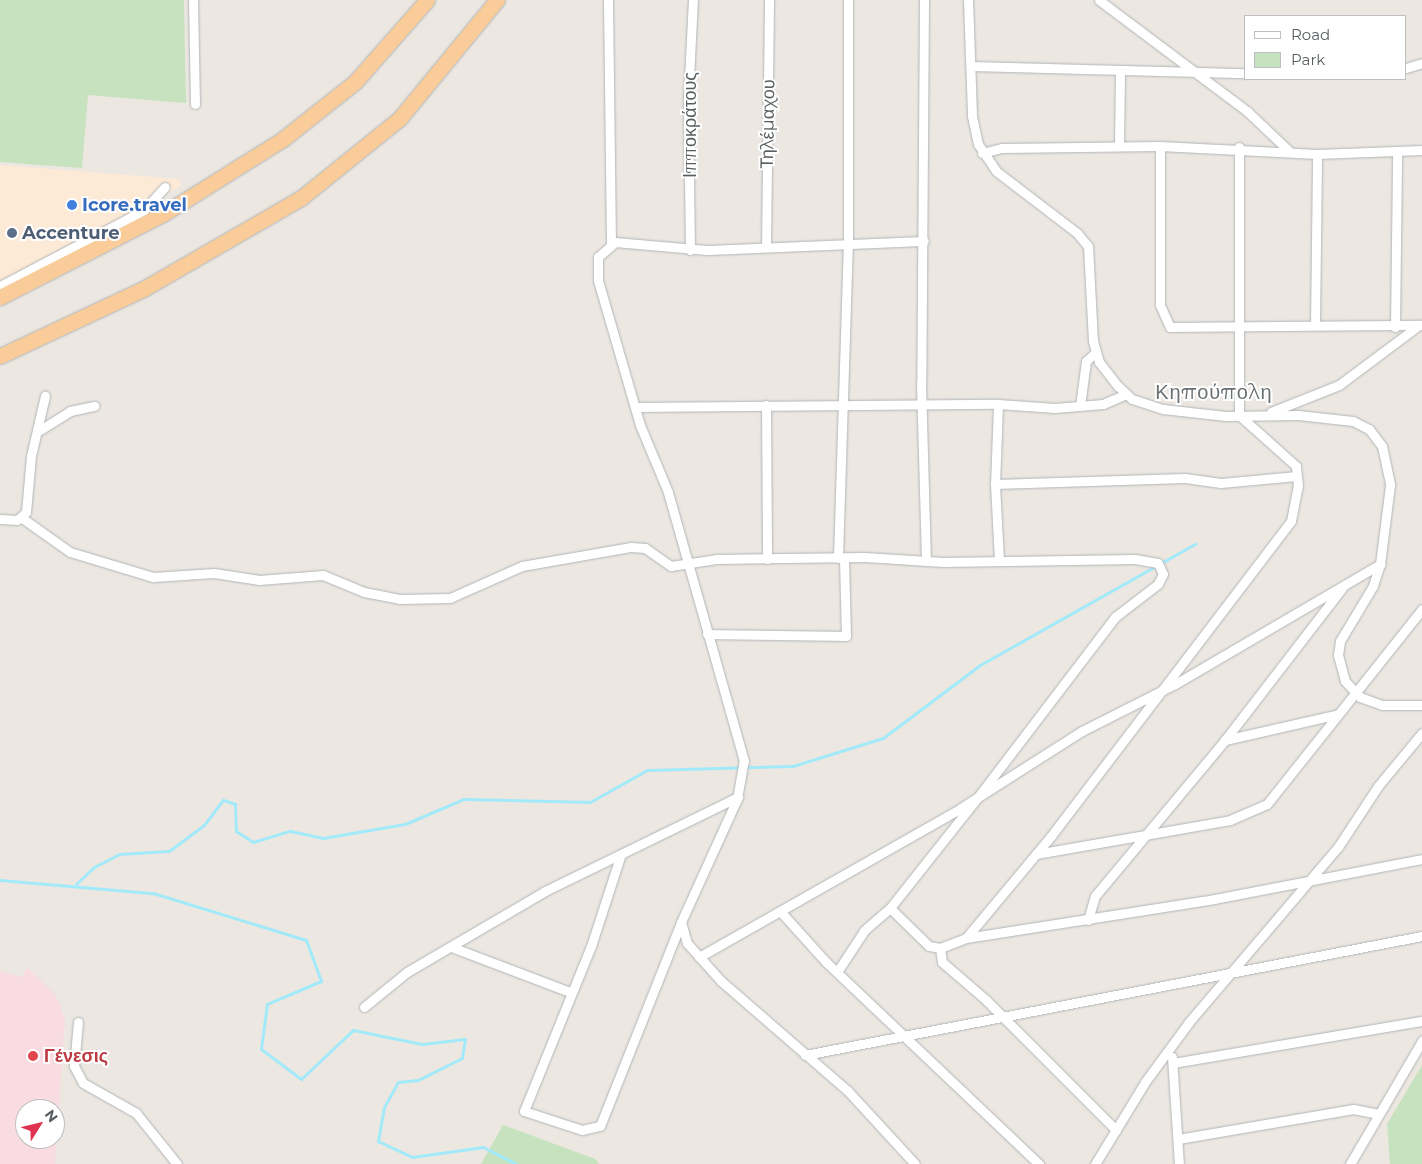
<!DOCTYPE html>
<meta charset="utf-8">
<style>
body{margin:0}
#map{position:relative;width:1422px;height:1164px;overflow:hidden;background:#ece7e1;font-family:Montserrat,sans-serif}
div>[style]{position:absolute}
.commercial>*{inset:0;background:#fce9d6}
.medical>*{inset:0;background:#f9dce1}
.green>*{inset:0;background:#c7e2be}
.stream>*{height:3px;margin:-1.5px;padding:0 1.5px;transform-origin:1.5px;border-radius:1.5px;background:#a2eafa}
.roads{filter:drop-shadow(0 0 1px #b1b5b8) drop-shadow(0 0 1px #b1b5b8)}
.minor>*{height:9px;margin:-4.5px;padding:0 4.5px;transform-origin:4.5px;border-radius:4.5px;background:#fff}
.trunk>*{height:15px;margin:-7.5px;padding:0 7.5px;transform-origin:7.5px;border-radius:7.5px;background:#f9cc9a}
.dots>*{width:14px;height:14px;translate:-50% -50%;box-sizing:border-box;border:2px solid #fff;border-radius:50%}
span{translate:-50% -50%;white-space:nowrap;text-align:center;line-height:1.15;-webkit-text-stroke:4px #fff;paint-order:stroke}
.street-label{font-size:18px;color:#595f61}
.shop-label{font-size:18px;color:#366cbe;font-weight:700}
.left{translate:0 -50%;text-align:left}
.service-label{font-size:18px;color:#4e5e75;font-weight:700}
.health-label{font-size:18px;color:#be3a42;font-weight:700}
.quarter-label{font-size:20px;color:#6a7173;letter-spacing:1px}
.legend{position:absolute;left:1244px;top:15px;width:162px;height:65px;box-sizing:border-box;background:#fff;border:1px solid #bdbfc0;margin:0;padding:6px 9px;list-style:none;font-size:15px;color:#595f61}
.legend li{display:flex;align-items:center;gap:10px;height:25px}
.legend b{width:25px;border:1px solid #bdbfc0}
.north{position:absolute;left:15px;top:1099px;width:50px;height:50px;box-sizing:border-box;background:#fff;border:1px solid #bdbfc0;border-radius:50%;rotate:54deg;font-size:14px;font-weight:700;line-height:20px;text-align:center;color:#595f61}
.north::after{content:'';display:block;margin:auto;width:18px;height:22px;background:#e03351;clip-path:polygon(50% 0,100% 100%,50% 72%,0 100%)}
</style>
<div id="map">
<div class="commercial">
<div style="clip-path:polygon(0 165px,180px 179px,181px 186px,0 284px)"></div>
</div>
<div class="medical">
<div style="clip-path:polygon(evenodd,27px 967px,55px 994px,65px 1018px,55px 1164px,0 1164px,0 971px,22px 977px,27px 967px,25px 1109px,55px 1109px,55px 1139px,25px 1139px,25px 1109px)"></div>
</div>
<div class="green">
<div style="clip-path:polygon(0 0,184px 0,186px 103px,88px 95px,82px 168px,0 162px)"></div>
<div style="clip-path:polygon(1422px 1065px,1422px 1164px,1390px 1164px,1387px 1124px)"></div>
<div style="clip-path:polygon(503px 1125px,595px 1159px,599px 1164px,481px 1164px)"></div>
</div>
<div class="stream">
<div style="left:0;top:880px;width:154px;rotate:4.9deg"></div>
<div style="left:153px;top:893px;width:160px;rotate:17.1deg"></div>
<div style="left:306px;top:940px;width:44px;rotate:69.9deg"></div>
<div style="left:321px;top:981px;width:59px;rotate:156.9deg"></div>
<div style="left:267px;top:1004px;width:45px;rotate:97.6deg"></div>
<div style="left:261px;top:1049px;width:50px;rotate:36.9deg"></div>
<div style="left:301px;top:1079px;width:71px;rotate:-43.3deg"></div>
<div style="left:353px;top:1030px;width:70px;rotate:11.5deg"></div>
<div style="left:422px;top:1044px;width:43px;rotate:-6.6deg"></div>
<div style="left:465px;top:1039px;width:19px;rotate:99deg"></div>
<div style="left:462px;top:1058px;width:49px;rotate:153.4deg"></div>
<div style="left:418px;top:1080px;width:20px;rotate:174deg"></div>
<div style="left:398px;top:1082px;width:29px;rotate:119deg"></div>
<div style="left:384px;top:1107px;width:35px;rotate:100deg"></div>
<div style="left:378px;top:1141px;width:38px;rotate:25deg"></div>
<div style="left:412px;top:1157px;width:72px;rotate:-8deg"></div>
<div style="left:483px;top:1147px;width:38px;rotate:27deg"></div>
<div style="left:76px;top:884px;width:25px;rotate:-43deg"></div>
<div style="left:94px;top:867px;width:28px;rotate:-27deg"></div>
<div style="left:119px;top:854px;width:50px;rotate:-3.4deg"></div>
<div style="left:169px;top:851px;width:44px;rotate:-36.6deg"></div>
<div style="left:204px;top:825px;width:31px;rotate:-53deg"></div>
<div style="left:223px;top:800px;width:13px;rotate:18deg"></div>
<div style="left:235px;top:804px;width:27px;rotate:88deg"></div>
<div style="left:236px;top:831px;width:20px;rotate:33deg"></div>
<div style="left:253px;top:842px;width:39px;rotate:-17deg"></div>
<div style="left:290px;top:831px;width:34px;rotate:12deg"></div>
<div style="left:323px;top:838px;width:83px;rotate:-9.7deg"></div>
<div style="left:405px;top:824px;width:64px;rotate:-23deg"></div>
<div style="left:464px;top:799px;width:126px;rotate:1.4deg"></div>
<div style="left:590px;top:802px;width:65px;rotate:-29.3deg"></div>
<div style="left:647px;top:770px;width:146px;rotate:-1.6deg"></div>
<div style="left:793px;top:766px;width:94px;rotate:-17.3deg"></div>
<div style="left:883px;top:738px;width:121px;rotate:-37deg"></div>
<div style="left:980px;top:665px;width:247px;rotate:-29.4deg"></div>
</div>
<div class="roads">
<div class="minor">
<div style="left:193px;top:0;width:104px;rotate:88.9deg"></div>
<div style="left:608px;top:0;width:243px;rotate:89.3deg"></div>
<div style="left:924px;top:0;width:383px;rotate:90.4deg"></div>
<div style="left:921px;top:383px;width:178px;rotate:88.4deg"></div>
<div style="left:968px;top:0;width:116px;rotate:88deg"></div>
<div style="left:972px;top:116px;width:29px;rotate:78deg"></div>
<div style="left:978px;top:144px;width:32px;rotate:56deg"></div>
<div style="left:996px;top:171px;width:102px;rotate:37.4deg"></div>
<div style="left:1077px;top:233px;width:17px;rotate:50deg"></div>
<div style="left:1088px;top:246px;width:95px;rotate:87deg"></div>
<div style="left:1093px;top:341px;width:22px;rotate:74deg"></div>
<div style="left:1099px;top:362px;width:31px;rotate:52deg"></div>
<div style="left:1118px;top:386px;width:19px;rotate:43deg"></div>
<div style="left:1132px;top:399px;width:33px;rotate:18deg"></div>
<div style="left:1163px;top:409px;width:63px;rotate:6.3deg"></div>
<div style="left:1226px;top:416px;width:72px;rotate:-0.8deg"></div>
<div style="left:1298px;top:415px;width:55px;rotate:6.2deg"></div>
<div style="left:1353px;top:421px;width:18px;rotate:27deg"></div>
<div style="left:1369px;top:429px;width:21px;rotate:53deg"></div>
<div style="left:1382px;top:446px;width:40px;rotate:78deg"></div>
<div style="left:1390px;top:485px;width:80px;rotate:97.2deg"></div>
<div style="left:1380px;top:564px;width:23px;rotate:108deg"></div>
<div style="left:1373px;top:586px;width:64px;rotate:121deg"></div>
<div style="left:1340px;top:641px;width:14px;rotate:98deg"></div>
<div style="left:1338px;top:655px;width:27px;rotate:75deg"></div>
<div style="left:1345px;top:681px;width:22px;rotate:47deg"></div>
<div style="left:1360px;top:697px;width:23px;rotate:20deg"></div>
<div style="left:1382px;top:705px;width:40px"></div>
<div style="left:1099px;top:0;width:186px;rotate:36.9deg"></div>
<div style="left:1248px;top:112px;width:55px;rotate:43.5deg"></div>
<div style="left:971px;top:66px;width:275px;rotate:1.5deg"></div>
<div style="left:1406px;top:68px;width:17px;rotate:-17deg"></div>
<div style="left:1119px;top:146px;width:76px;rotate:-89.2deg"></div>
<div style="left:1160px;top:146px;width:159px;rotate:90deg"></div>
<div style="left:1160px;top:305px;width:24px;rotate:66deg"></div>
<div style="left:1170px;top:327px;width:252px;rotate:-0.5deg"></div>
<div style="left:982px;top:153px;width:21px;rotate:-14deg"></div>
<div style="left:1002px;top:148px;width:158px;rotate:-0.7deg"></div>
<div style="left:1160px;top:146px;width:157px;rotate:2.9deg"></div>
<div style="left:1317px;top:154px;width:105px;rotate:-2.2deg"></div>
<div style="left:766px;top:247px;width:247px;rotate:-89.3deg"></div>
<div style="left:690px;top:250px;width:152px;rotate:-90.8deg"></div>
<div style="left:688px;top:98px;width:98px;rotate:-87.1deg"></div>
<div style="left:0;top:286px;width:163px;rotate:-27.8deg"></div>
<div style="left:144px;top:210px;width:31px;rotate:-48deg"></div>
<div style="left:1315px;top:325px;width:171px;rotate:-89.3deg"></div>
<div style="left:1395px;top:327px;width:175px;rotate:-89.3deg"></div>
<div style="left:998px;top:404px;width:80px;rotate:92.1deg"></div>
<div style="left:995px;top:484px;width:76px;rotate:87deg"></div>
<div style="left:766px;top:405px;width:154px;rotate:89.6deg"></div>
<div style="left:1080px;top:406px;width:45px;rotate:-82.4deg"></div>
<div style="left:1086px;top:361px;width:12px;rotate:-42deg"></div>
<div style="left:635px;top:407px;width:363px;rotate:-0.5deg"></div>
<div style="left:998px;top:404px;width:57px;rotate:4deg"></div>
<div style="left:1055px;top:408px;width:48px;rotate:-4.8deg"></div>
<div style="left:1103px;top:404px;width:25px;rotate:-23deg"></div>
<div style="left:1271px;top:412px;width:73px;rotate:-21.7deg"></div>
<div style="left:1339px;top:385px;width:99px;rotate:-36.8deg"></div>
<div style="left:40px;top:430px;width:36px;rotate:-32deg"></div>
<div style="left:70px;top:411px;width:25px;rotate:-12deg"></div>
<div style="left:995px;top:484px;width:190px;rotate:-1.8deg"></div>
<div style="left:1185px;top:478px;width:36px;rotate:8deg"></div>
<div style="left:1221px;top:483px;width:76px;rotate:-5.3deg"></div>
<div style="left:22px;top:518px;width:59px;rotate:35.3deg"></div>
<div style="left:70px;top:552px;width:87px;rotate:16.8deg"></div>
<div style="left:153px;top:577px;width:61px;rotate:-3.8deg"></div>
<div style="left:214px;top:573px;width:46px;rotate:8.8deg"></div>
<div style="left:259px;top:580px;width:64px;rotate:-4.5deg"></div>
<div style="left:323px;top:575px;width:44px;rotate:22.5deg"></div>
<div style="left:364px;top:592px;width:36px;rotate:11deg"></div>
<div style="left:399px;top:599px;width:51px;rotate:-1.1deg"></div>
<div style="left:450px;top:598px;width:79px;rotate:-24deg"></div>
<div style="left:522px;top:566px;width:111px;rotate:-9.9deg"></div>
<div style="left:631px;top:547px;width:14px;rotate:4deg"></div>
<div style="left:645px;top:548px;width:32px;rotate:35deg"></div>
<div style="left:671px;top:566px;width:47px;rotate:-8.7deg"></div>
<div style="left:717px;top:559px;width:148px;rotate:-0.8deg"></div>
<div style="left:865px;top:557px;width:78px;rotate:3.7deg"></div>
<div style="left:943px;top:562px;width:192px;rotate:-0.9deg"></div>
<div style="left:1135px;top:559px;width:23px;rotate:10deg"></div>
<div style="left:1158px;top:563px;width:12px;rotate:66deg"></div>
<div style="left:1163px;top:574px;width:11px;rotate:117deg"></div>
<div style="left:1158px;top:584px;width:54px;rotate:142.5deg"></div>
<div style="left:1115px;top:617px;width:226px;rotate:127.3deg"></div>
<div style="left:978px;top:797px;width:142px;rotate:128.4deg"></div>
<div style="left:890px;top:908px;width:35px;rotate:139deg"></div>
<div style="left:864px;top:931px;width:49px;rotate:123.4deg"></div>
<div style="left:0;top:519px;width:17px;rotate:3deg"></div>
<div style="left:17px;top:520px;width:12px;rotate:-42deg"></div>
<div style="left:26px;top:512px;width:56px;rotate:-84.9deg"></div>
<div style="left:31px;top:456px;width:62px;rotate:-76.9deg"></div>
<div style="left:838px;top:558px;width:316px;rotate:-88.2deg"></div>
<div style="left:848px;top:242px;width:242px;rotate:-90deg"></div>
<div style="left:707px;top:634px;width:139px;rotate:0.8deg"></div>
<div style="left:846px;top:636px;width:78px;rotate:-91.5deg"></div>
<div style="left:1225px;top:740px;width:192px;rotate:-52.4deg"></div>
<div style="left:1036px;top:854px;width:197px;rotate:-9.9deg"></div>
<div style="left:1230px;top:820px;width:40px;rotate:-23.4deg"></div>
<div style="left:1267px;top:804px;width:249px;rotate:-51.5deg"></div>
<div style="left:620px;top:857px;width:94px;rotate:108deg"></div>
<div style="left:591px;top:946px;width:178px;rotate:112.1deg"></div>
<div style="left:524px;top:1111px;width:61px;rotate:18.1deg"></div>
<div style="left:582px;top:1130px;width:18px;rotate:-13deg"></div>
<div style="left:600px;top:1126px;width:219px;rotate:-68.3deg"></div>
<div style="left:681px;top:922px;width:135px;rotate:-65.5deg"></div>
<div style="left:737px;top:799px;width:39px;rotate:-80deg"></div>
<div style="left:744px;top:761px;width:280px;rotate:-105.8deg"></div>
<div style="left:668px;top:492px;width:73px;rotate:-112.7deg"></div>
<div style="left:640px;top:425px;width:151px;rotate:-106.2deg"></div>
<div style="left:598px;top:280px;width:23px;rotate:-90deg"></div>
<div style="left:598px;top:257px;width:23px;rotate:-41deg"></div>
<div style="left:615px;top:242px;width:92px;rotate:5deg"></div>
<div style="left:707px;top:250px;width:217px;rotate:-2.4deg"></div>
<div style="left:890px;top:908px;width:54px;rotate:44.3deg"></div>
<div style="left:929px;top:946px;width:11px;rotate:10deg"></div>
<div style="left:940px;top:948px;width:14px;rotate:82deg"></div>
<div style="left:942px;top:962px;width:58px;rotate:40.8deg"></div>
<div style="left:986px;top:1000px;width:184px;rotate:45deg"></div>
<div style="left:780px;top:911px;width:69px;rotate:48deg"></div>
<div style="left:826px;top:962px;width:294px;rotate:43.5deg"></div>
<div style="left:1088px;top:920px;width:25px;rotate:-74deg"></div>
<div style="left:1095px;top:896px;width:203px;rotate:-50.2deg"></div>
<div style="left:1225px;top:740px;width:113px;rotate:-12.8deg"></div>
<div style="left:681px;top:922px;width:22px;rotate:74deg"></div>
<div style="left:687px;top:943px;width:51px;rotate:48.2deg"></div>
<div style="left:721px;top:981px;width:167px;rotate:40.9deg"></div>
<div style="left:847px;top:1090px;width:100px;rotate:47.4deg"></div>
<div style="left:966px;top:938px;width:133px;rotate:-50.2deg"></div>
<div style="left:1051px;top:836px;width:396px;rotate:-52.7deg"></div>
<div style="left:1291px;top:521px;width:36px;rotate:-79deg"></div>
<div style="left:1298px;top:486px;width:20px;rotate:-96deg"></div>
<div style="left:1296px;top:466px;width:76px;rotate:-138.2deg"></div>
<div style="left:1239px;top:415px;width:268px;rotate:-90deg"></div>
<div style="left:454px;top:948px;width:124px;rotate:20.8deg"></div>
<div style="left:940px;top:948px;width:28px;rotate:-21deg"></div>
<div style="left:966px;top:938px;width:251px;rotate:-8.9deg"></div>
<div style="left:1214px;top:899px;width:212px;rotate:-10.9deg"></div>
<div style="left:699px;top:957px;width:301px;rotate:-29.6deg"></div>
<div style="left:961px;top:808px;width:143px;rotate:-32.5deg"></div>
<div style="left:1082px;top:731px;width:104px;rotate:-26.8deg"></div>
<div style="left:1175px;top:684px;width:238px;rotate:-30.3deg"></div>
<div style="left:364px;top:1007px;width:55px;rotate:-39.1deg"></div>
<div style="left:407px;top:972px;width:160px;rotate:-30.4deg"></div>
<div style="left:545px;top:891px;width:215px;rotate:-26deg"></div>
<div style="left:78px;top:1022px;width:44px;rotate:95.2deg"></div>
<div style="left:74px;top:1066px;width:19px;rotate:62deg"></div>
<div style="left:83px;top:1083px;width:61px;rotate:29.5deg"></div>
<div style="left:136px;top:1113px;width:65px;rotate:51.2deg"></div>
<div style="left:805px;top:1055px;width:628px;rotate:-10.92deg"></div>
<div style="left:1172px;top:1057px;width:107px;rotate:86.3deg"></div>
<div style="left:1173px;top:1063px;width:253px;rotate:-9.6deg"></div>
<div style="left:1178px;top:1139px;width:178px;rotate:-9.7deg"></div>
<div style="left:1353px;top:1109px;width:25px;rotate:11deg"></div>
<div style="left:1095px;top:1164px;width:96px;rotate:-58.6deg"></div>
<div style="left:1145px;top:1082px;width:74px;rotate:-53.7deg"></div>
<div style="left:1189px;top:1022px;width:230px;rotate:-49.6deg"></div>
<div style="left:1338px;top:847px;width:73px;rotate:-56.7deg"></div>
<div style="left:1378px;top:786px;width:69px;rotate:-50.3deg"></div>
<div style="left:1350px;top:1164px;width:143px;rotate:-59.7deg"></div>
</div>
<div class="trunk">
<div style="left:0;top:297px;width:183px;rotate:-27deg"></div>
<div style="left:163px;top:214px;width:142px;rotate:-32deg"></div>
<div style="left:283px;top:139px;width:92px;rotate:-38.4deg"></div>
<div style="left:355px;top:82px;width:109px;rotate:-48.7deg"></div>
<div style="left:0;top:356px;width:160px;rotate:-25.1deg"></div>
<div style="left:145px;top:288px;width:180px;rotate:-30deg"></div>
<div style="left:301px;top:198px;width:127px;rotate:-38.9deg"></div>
<div style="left:400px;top:118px;width:153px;rotate:-50.6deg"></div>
</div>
</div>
<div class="dots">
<div style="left:72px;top:205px;background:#3f7fe0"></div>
<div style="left:12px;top:233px;background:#5c6f8a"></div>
<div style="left:33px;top:1056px;background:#e0444e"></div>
</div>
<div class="street-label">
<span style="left:768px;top:124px;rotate:-89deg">Τηλέμαχου</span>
<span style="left:690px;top:125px;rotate:-90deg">Ιπποκράτους</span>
</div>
<div class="shop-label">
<span class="left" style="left:82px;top:205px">Icore.travel</span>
</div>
<div class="service-label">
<span class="left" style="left:22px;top:233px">Accenture</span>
</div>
<div class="health-label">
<span class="left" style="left:44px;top:1056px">Γένεσις</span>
</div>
<div class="quarter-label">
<span style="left:1214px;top:392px">Κηπούπολη</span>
</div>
<ul class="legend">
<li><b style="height:6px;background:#fff"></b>Road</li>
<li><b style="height:14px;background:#c7e2be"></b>Park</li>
</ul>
<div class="north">N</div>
</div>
